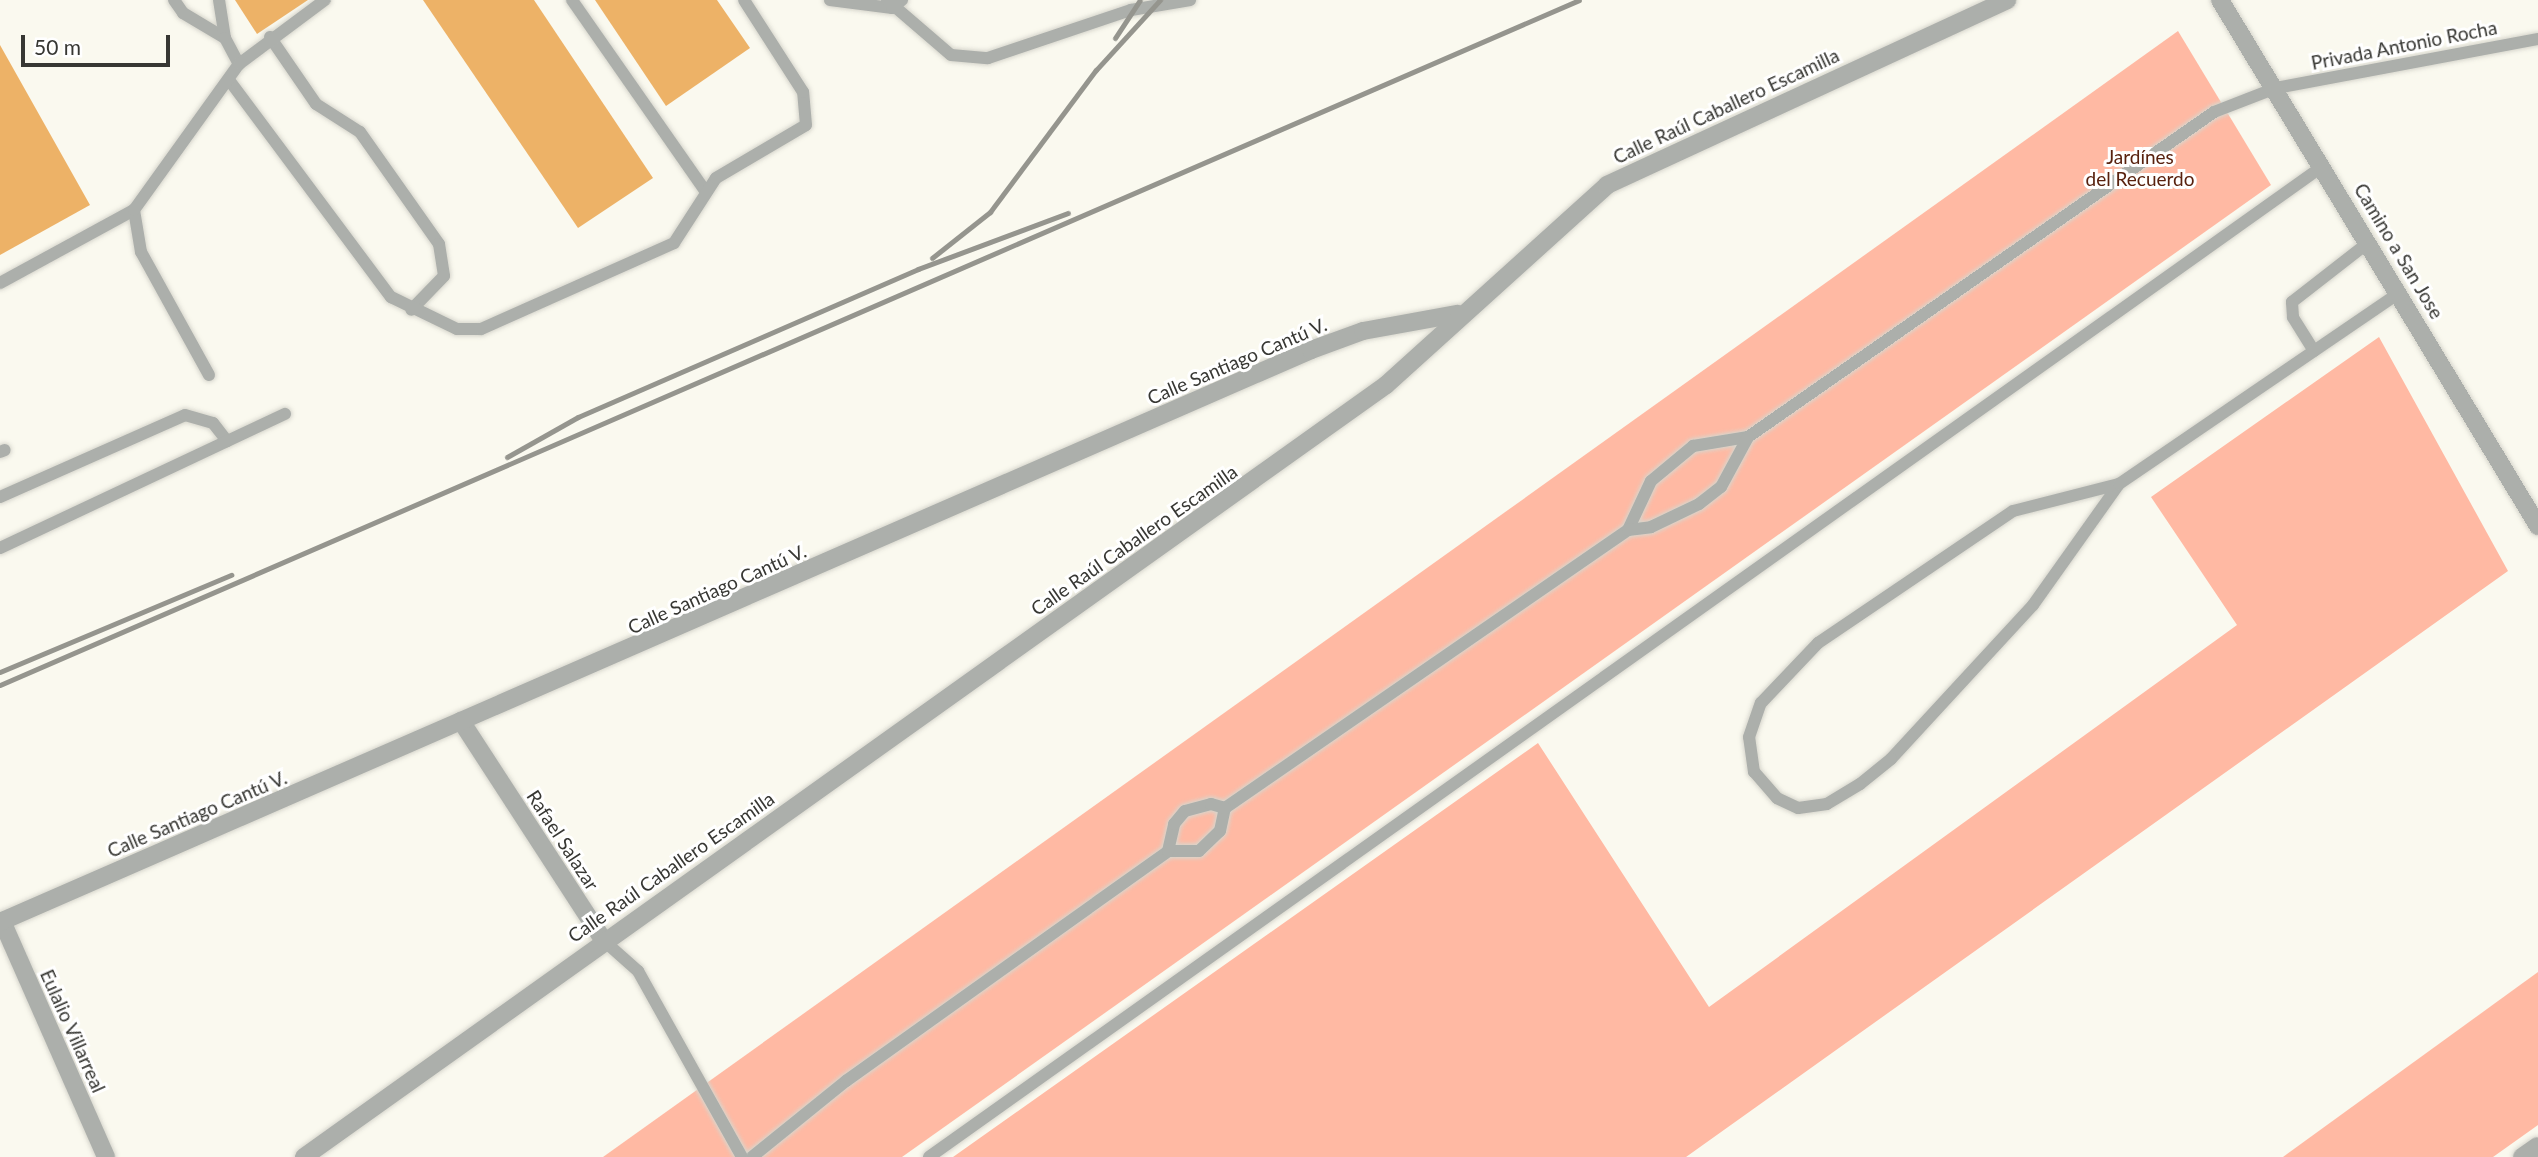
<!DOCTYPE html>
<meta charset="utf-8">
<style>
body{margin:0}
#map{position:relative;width:2538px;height:1157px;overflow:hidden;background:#faf9ef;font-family:Lato,sans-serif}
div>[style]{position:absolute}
.green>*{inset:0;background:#ffb9a3}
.building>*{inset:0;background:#edb267}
.roads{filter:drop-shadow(0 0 2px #d7d6cd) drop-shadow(0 0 2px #d7d6cd)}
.lane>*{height:12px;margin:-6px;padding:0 6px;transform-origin:6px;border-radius:6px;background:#acafab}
.street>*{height:18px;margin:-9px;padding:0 9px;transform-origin:9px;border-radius:9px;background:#acafab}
.rail>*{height:5px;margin:-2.5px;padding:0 2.5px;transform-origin:2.5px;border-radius:2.5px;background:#95958e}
span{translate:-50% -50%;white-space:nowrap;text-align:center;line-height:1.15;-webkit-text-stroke:6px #fff;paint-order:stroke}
.street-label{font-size:19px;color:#373733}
.park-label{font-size:19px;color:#58210e}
.scale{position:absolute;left:21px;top:35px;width:149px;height:32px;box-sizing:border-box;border:4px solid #373733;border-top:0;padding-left:9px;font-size:21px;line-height:24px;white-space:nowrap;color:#373733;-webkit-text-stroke:5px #fff;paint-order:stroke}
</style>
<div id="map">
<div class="green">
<div style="clip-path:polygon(2178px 31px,2271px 185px,902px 1157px,603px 1157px)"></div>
<div style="clip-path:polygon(2379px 337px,2508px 571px,1686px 1157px,953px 1157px,1538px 743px,1709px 1007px,2237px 625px,2151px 497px)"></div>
<div style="clip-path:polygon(2538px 972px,2538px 1125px,2493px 1157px,2283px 1157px)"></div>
</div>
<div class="building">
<div style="clip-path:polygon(235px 0,308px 0,257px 34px)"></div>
<div style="clip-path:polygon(423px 0,534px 0,653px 178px,578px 228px)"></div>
<div style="clip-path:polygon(595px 0,717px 0,750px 48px,666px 106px)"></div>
<div style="clip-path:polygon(0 45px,90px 205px,0 255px)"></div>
</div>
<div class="roads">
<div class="lane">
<div style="left:174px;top:0;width:16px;rotate:55deg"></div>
<div style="left:183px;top:13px;width:49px;rotate:30.8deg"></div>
<div style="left:219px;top:0;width:38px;rotate:81deg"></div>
<div style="left:225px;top:38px;width:30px;rotate:62deg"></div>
<div style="left:572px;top:0;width:233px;rotate:55.1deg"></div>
<div style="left:830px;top:0;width:63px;rotate:7.4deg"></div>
<div style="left:892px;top:8px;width:13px;rotate:-39deg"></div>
<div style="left:887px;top:0;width:84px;rotate:40.7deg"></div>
<div style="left:951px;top:55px;width:37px;rotate:5deg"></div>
<div style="left:988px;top:58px;width:151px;rotate:-18.6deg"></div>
<div style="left:1131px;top:10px;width:60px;rotate:-9.6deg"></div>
<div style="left:270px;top:37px;width:81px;rotate:55.5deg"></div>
<div style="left:316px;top:104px;width:52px;rotate:32.5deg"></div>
<div style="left:360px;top:132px;width:137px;rotate:54.8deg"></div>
<div style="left:439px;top:244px;width:32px;rotate:81deg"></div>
<div style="left:444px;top:276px;width:47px;rotate:134.1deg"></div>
<div style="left:229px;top:80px;width:271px;rotate:53.3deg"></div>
<div style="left:391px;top:297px;width:73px;rotate:25.9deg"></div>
<div style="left:457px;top:329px;width:24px"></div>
<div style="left:481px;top:329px;width:211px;rotate:-24deg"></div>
<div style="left:674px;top:243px;width:77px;rotate:-57.1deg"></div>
<div style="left:716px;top:178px;width:104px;rotate:-30.5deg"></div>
<div style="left:806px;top:125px;width:33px;rotate:-95deg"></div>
<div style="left:803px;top:92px;width:109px;rotate:-122.7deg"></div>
<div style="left:0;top:283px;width:153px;rotate:-28.6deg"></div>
<div style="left:2314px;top:351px;width:40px;rotate:-122deg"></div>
<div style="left:2293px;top:317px;width:15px;rotate:-94deg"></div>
<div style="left:2292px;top:302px;width:98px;rotate:-37.9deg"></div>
<div style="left:209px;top:375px;width:141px;rotate:-118.9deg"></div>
<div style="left:141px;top:252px;width:43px;rotate:-99.5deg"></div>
<div style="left:134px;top:210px;width:180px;rotate:-54.3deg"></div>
<div style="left:239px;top:64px;width:107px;rotate:-36.7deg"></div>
<div style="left:0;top:452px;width:5px;rotate:-22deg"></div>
<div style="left:2119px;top:484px;width:148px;rotate:125.4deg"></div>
<div style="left:2033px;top:605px;width:209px;rotate:132.7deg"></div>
<div style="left:1891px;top:759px;width:40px;rotate:141deg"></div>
<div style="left:1860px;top:784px;width:39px;rotate:149deg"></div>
<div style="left:1827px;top:804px;width:29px;rotate:172deg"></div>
<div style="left:1798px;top:808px;width:23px;rotate:-155deg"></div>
<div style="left:1777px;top:798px;width:35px;rotate:-131deg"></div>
<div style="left:1754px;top:772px;width:35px;rotate:-98deg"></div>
<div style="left:1749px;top:737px;width:36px;rotate:-71deg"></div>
<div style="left:1761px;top:703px;width:83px;rotate:-46.5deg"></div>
<div style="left:1818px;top:643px;width:235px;rotate:-34.1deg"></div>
<div style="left:2013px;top:511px;width:109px;rotate:-14.3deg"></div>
<div style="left:2119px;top:484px;width:340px;rotate:-34.3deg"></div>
<div style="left:0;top:497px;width:202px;rotate:-23.9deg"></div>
<div style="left:185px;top:415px;width:29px;rotate:16deg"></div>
<div style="left:213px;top:423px;width:23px;rotate:52deg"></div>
<div style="left:1628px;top:530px;width:54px;rotate:-64.9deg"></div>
<div style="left:1651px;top:481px;width:55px;rotate:-39.8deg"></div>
<div style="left:1693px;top:446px;width:56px;rotate:-9.3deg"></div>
<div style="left:1748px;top:437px;width:568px;rotate:-34.89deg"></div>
<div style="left:2214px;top:112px;width:66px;rotate:-21.2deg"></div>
<div style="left:2276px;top:88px;width:267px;rotate:-10.6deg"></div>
<div style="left:0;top:548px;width:315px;rotate:-25.2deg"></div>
<div style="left:1168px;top:851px;width:31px"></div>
<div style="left:1199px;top:851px;width:29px;rotate:-44deg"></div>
<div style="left:1220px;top:831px;width:24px;rotate:-78deg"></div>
<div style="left:1225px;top:808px;width:490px;rotate:-34.6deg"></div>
<div style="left:1628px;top:530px;width:23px;rotate:-7deg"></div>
<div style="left:1651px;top:527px;width:53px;rotate:-25.6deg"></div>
<div style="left:1699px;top:504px;width:28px;rotate:-38deg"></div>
<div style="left:1721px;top:487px;width:57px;rotate:-61.6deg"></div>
<div style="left:603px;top:940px;width:47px;rotate:41.5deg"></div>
<div style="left:638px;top:971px;width:213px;rotate:60.8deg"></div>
<div style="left:752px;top:1157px;width:121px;rotate:-39deg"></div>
<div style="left:846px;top:1081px;width:396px;rotate:-35.5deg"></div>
<div style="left:1168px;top:851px;width:28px;rotate:-77deg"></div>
<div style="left:1174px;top:824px;width:17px;rotate:-50deg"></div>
<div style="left:1185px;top:811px;width:27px;rotate:-15deg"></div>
<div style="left:1211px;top:804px;width:15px;rotate:16deg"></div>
<div style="left:929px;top:1157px;width:1710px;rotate:-35.41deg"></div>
</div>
<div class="street">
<div style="left:2220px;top:0;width:615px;rotate:58.84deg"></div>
<div style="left:461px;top:721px;width:261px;rotate:57deg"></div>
<div style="left:2px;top:921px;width:258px;rotate:66.2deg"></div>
<div style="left:0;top:922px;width:1430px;rotate:-23.57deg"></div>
<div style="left:1311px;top:350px;width:55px;rotate:-20.1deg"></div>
<div style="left:1363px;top:331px;width:96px;rotate:-10.3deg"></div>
<div style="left:304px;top:1157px;width:1329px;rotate:-35.51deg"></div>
<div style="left:1386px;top:385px;width:298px;rotate:-42.1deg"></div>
<div style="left:1607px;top:185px;width:441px;rotate:-24.8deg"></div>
<div style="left:2522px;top:1157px;width:19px;rotate:-35deg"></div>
</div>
</div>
<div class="rail">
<div style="left:1115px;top:38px;width:45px;rotate:-56.7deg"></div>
<div style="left:932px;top:258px;width:74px;rotate:-38.4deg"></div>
<div style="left:990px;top:212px;width:177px;rotate:-53.3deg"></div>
<div style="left:1096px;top:70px;width:95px;rotate:-47.6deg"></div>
<div style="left:507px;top:457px;width:81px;rotate:-29.4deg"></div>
<div style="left:578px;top:417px;width:371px;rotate:-23.5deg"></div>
<div style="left:918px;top:269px;width:160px;rotate:-20.5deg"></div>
<div style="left:0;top:672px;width:251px;rotate:-22.8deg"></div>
<div style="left:0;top:685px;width:1721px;rotate:-23.45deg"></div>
</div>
<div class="street-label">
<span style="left:2404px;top:45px;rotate:-11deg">Privada Antonio Rocha</span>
<span style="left:1726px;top:106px;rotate:-25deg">Calle Raúl Caballero Escamilla</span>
<span style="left:2399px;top:251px;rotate:59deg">Camino a San Jose</span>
<span style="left:1237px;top:361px;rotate:-23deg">Calle Santiago Cantú V.</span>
<span style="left:1134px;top:540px;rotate:-35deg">Calle Raúl Caballero Escamilla</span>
<span style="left:717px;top:589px;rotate:-24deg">Calle Santiago Cantú V.</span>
<span style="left:197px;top:814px;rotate:-23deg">Calle Santiago Cantú V.</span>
<span style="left:563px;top:840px;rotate:57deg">Rafael Salazar</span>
<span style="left:671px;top:867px;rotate:-35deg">Calle Raúl Caballero Escamilla</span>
<span style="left:73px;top:1031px;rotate:66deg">Eulalio Villarreal</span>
</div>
<div class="park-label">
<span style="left:2140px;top:168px">Jardínes<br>del Recuerdo</span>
</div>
<div class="scale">50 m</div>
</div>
